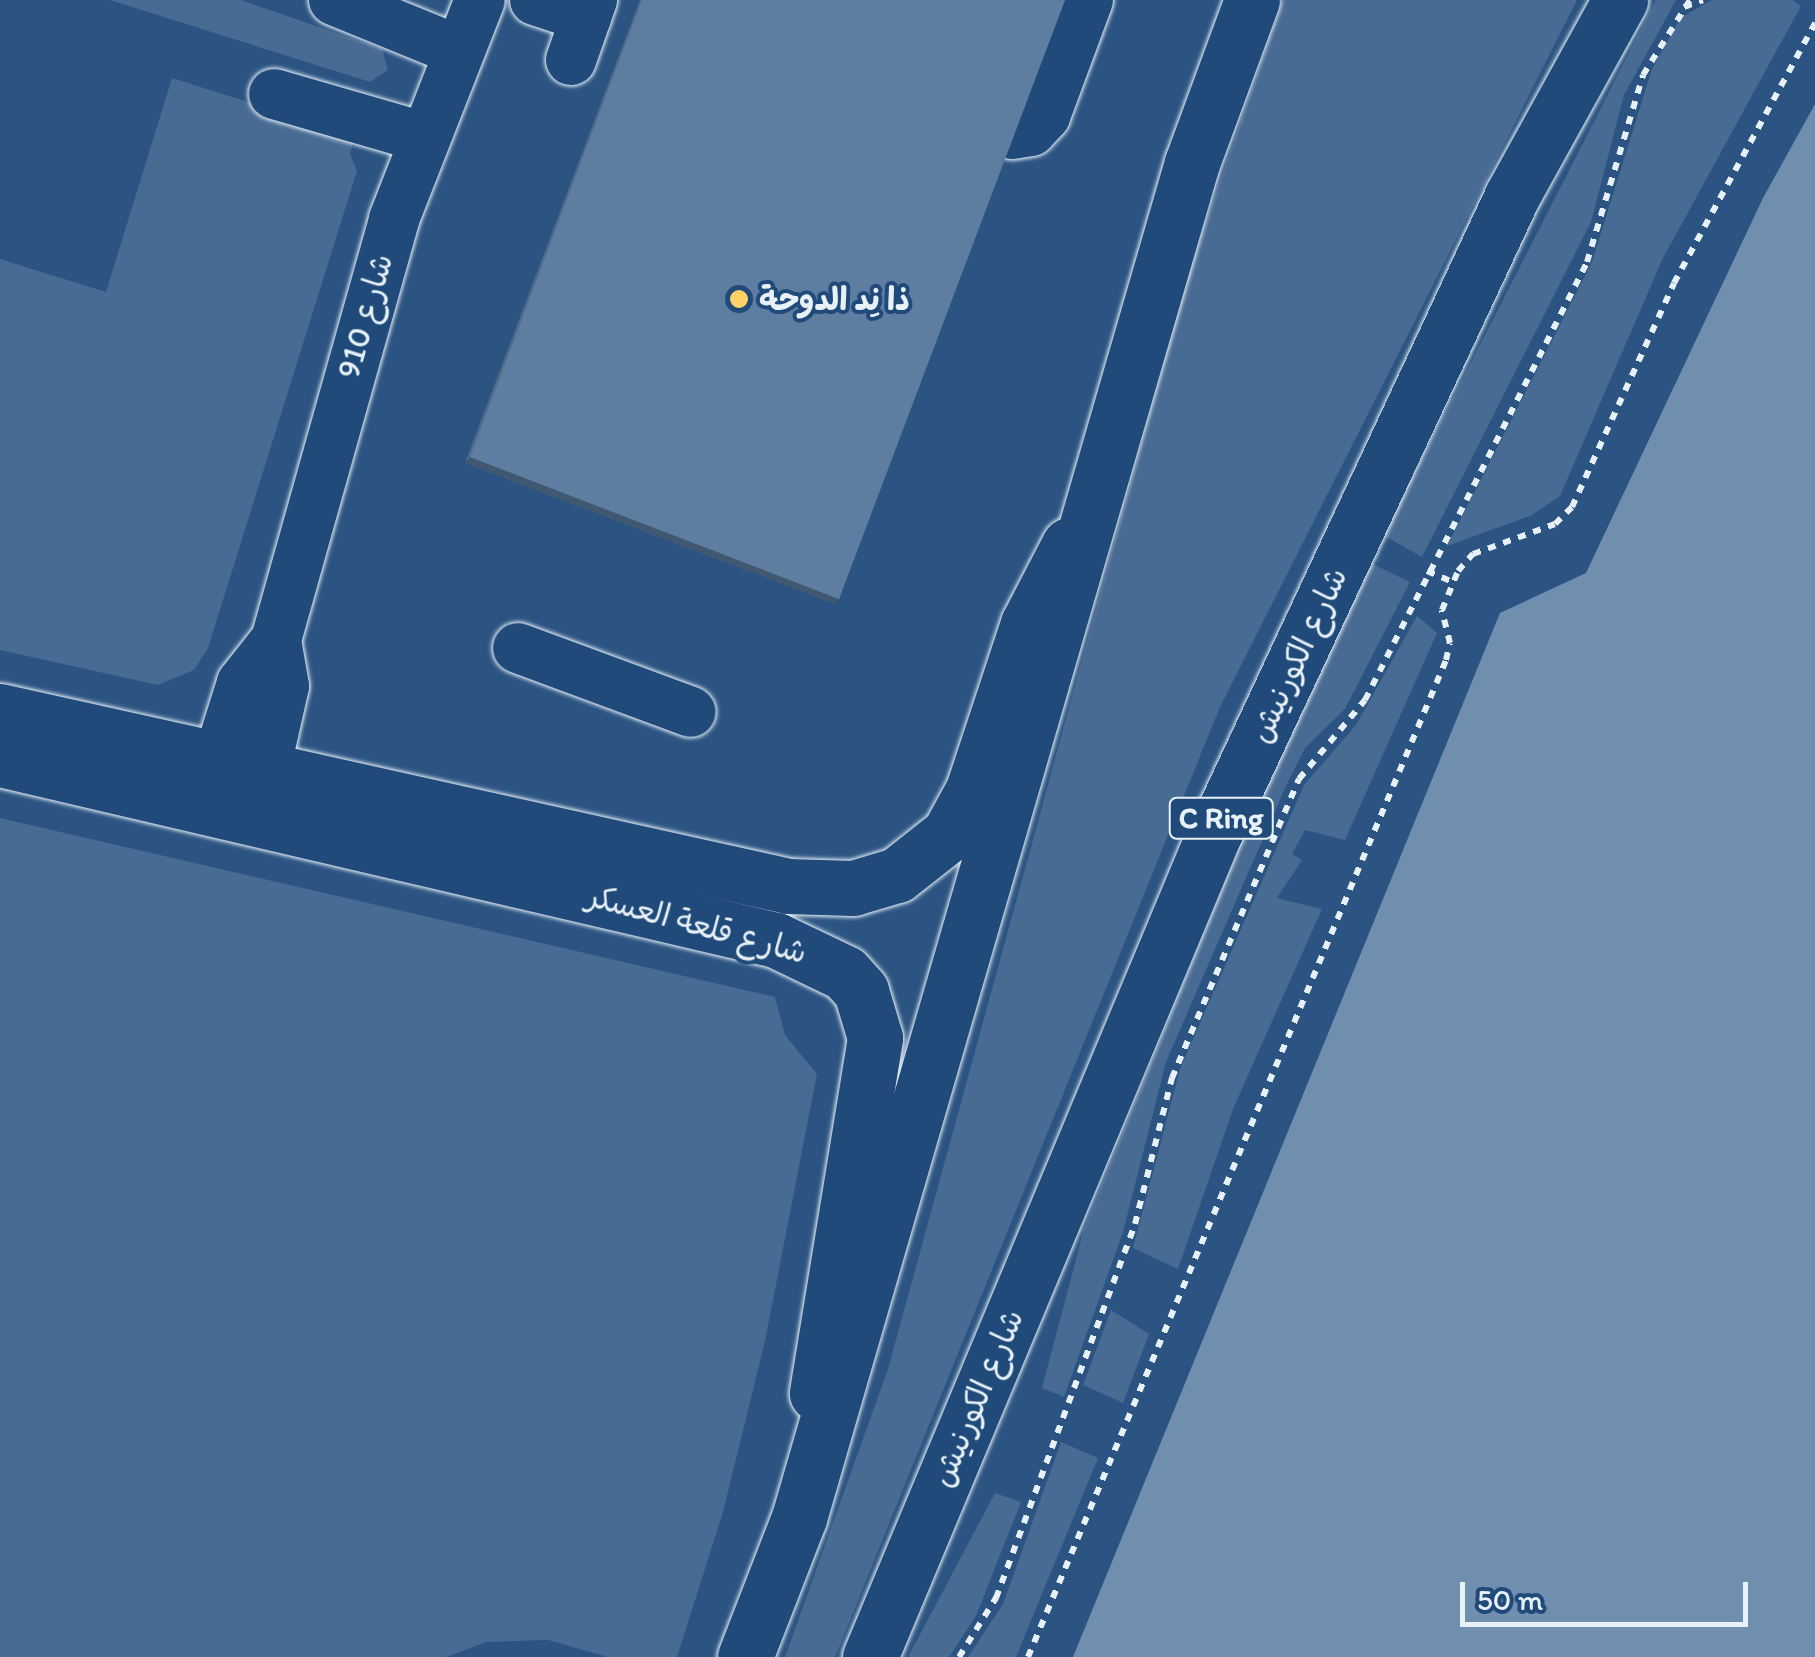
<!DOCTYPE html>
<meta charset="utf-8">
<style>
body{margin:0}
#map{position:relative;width:1815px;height:1657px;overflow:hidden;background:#2b5482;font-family:Itim,"Playpen Sans Arabic",sans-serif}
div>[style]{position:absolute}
.green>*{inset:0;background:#476b93}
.water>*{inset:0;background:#708ead}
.path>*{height:6px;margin-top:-3px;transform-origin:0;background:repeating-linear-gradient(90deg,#e8f1f8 0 8px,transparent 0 16px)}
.roads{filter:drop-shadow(0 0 2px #e8f1f8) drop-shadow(0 0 2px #e8f1f8)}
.minor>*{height:50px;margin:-25px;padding:0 25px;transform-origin:25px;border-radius:25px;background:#1f4a7a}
.major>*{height:55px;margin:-27.5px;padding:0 27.5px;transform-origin:27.5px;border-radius:27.5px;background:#1f4a7a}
.highway>*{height:55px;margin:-27.5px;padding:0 27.5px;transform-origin:27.5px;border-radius:27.5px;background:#1f4a7a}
.wall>*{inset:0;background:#506c8a}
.shaded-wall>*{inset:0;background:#415871}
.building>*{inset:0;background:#5d7da1}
.dots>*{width:28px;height:28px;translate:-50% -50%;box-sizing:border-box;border:5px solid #1f4a7a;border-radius:50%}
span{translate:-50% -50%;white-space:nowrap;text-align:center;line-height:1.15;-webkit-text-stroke:8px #1f4a7a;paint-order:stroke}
.shield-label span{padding:2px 8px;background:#1f4a7a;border:2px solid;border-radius:8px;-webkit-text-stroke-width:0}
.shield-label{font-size:30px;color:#e8f1f8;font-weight:700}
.poi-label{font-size:32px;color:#e8f1f8;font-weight:700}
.left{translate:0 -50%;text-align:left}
.street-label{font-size:32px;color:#e8f1f8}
.scale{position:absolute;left:1460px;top:1582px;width:288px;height:45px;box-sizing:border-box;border:5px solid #e8f1f8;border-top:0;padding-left:12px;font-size:30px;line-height:35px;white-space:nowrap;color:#e8f1f8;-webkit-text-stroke:8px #1f4a7a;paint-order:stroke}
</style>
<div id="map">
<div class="green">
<div style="clip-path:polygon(110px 0,241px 0,382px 49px,388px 70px,370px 82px)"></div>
<div style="clip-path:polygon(1283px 0,1577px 0,1220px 707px,835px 1657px,785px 1657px,888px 1369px,1189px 270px)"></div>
<div style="clip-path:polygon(1656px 0,1676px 0,1624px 95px,1591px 222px,1422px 557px,1383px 535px)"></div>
<div style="clip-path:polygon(1712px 0,1793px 0,1801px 6px,1662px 260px,1560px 496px,1532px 515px,1447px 546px,1592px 262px,1652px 69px,1680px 18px)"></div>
<div style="clip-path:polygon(172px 78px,355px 136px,350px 154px,357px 171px,208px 648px,194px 670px,158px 685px,0 650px,0 259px,106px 292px)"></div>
<div style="clip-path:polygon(1368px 562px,1410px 582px,1345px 709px,1305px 748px,1285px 788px,1166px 1062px,1123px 1232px,1064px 1397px,1042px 1388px,1084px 1229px,1274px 760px)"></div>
<div style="clip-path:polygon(1417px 616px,1437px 633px,1345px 840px,1305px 830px,1292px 854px,1302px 860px,1277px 898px,1322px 909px,1233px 1109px,1178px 1269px,1133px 1248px,1180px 1069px,1304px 785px,1356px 725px)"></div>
<div style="clip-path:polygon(0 818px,775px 997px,785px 1035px,817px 1074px,765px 1341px,723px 1512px,677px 1657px,608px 1657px,548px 1640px,486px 1642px,446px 1657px,0 1657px)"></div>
<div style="clip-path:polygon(1111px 1310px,1149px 1334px,1123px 1403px,1083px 1385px)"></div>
<div style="clip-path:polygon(1061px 1442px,1098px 1458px,1016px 1657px,968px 1657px,1003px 1604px)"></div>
<div style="clip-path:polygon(995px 1493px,1021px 1502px,976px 1616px,949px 1657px,908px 1657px)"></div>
</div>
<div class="water">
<div style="clip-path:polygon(1815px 104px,1815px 1657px,1073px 1657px,1500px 613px,1586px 573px,1763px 198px)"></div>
</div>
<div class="path">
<div style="left:1684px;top:7px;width:20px;rotate:-20deg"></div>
<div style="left:1427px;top:571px;width:28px;rotate:23deg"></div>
<div style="left:959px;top:1657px;width:70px;rotate:-57.9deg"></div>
<div style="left:996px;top:1598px;width:399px;rotate:-69.6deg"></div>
<div style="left:1135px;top:1224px;width:151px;rotate:-75.8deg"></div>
<div style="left:1172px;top:1078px;width:325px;rotate:-67deg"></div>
<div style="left:1299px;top:779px;width:103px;rotate:-50.1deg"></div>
<div style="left:1365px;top:700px;width:491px;rotate:-63.1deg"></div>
<div style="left:1587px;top:262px;width:195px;rotate:-73.3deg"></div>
<div style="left:1643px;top:75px;width:89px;rotate:-57.9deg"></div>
<div style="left:1028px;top:1657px;width:1081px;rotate:-67.25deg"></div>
<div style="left:1446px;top:660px;width:17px;rotate:-77deg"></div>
<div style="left:1450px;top:643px;width:34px;rotate:-104deg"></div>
<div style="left:1442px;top:610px;width:42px;rotate:-67.7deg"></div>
<div style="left:1458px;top:571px;width:23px;rotate:-49deg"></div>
<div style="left:1473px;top:554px;width:87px;rotate:-20.1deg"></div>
<div style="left:1555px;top:524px;width:24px;rotate:-45deg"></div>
<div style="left:1572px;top:507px;width:246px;rotate:-65.5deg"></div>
<div style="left:1674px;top:283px;width:296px;rotate:-61.5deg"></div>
</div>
<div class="roads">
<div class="minor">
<div style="left:334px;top:0;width:135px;rotate:22.2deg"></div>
<div style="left:535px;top:0;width:54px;rotate:18.4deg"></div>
<div style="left:571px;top:60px;width:64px;rotate:-70.7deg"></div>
<div style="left:274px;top:94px;width:155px;rotate:16.1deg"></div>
<div style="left:1012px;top:134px;width:19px;rotate:-9deg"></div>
<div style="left:1031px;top:131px;width:21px;rotate:-47deg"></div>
<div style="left:1045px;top:116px;width:124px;rotate:-69.7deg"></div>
<div style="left:518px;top:648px;width:184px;rotate:20.3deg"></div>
<div style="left:218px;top:759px;width:80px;rotate:-72.5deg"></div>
<div style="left:242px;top:683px;width:55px;rotate:-51.7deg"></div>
<div style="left:276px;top:640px;width:437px;rotate:-74.3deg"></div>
<div style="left:394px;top:219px;width:235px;rotate:-68.6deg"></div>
<div style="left:265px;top:770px;width:86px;rotate:-77.3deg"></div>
<div style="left:284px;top:686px;width:47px;rotate:-99.9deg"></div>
</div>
<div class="major">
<div style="left:0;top:711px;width:807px;rotate:12.52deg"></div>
<div style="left:788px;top:886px;width:65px;rotate:1.8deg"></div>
<div style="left:853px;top:888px;width:46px;rotate:-16.5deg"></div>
<div style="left:897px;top:875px;width:66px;rotate:-38.3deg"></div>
<div style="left:949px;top:834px;width:50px;rotate:-61.4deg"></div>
<div style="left:973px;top:790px;width:175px;rotate:-71.7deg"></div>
<div style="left:1028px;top:624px;width:89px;rotate:-62.6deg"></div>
<div style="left:0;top:759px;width:797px;rotate:13.13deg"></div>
<div style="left:776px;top:940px;width:76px;rotate:25.6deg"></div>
<div style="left:845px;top:973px;width:24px;rotate:48deg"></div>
<div style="left:861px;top:991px;width:49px;rotate:73.4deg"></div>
<div style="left:875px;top:1038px;width:360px;rotate:99.3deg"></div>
</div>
<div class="highway">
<div style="left:745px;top:1657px;width:149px;rotate:-68.8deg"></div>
<div style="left:799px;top:1518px;width:1411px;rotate:-73.83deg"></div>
<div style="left:1192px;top:163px;width:174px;rotate:-69.8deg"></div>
<div style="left:870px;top:1657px;width:892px;rotate:-67.32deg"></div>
<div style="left:1214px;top:834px;width:704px;rotate:-64.96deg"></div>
<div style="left:1512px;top:196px;width:224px;rotate:-61.1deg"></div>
</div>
</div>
<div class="wall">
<div style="clip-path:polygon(640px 0,1065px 0,839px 599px,835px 604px,465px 463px)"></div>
</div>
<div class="shaded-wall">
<div style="clip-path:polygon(470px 457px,839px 599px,835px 604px,465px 463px)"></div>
</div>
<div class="building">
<div style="clip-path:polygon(642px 0,1065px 0,839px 599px,470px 457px)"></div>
</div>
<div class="dots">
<div style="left:739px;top:299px;background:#ffd166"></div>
</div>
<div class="shield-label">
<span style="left:1221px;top:818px">C Ring</span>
</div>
<div class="poi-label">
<span class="left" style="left:759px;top:299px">ذا نِد الدوحة</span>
</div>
<div class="street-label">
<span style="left:365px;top:316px;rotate:-74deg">شارع 910</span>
<span style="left:1298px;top:655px;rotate:-65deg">شارع الكورنيش</span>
<span style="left:697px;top:924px;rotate:15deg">شارع قلعة العسكر</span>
<span style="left:977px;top:1398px;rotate:-67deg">شارع الكورنيش</span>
</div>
<div class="scale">50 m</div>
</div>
